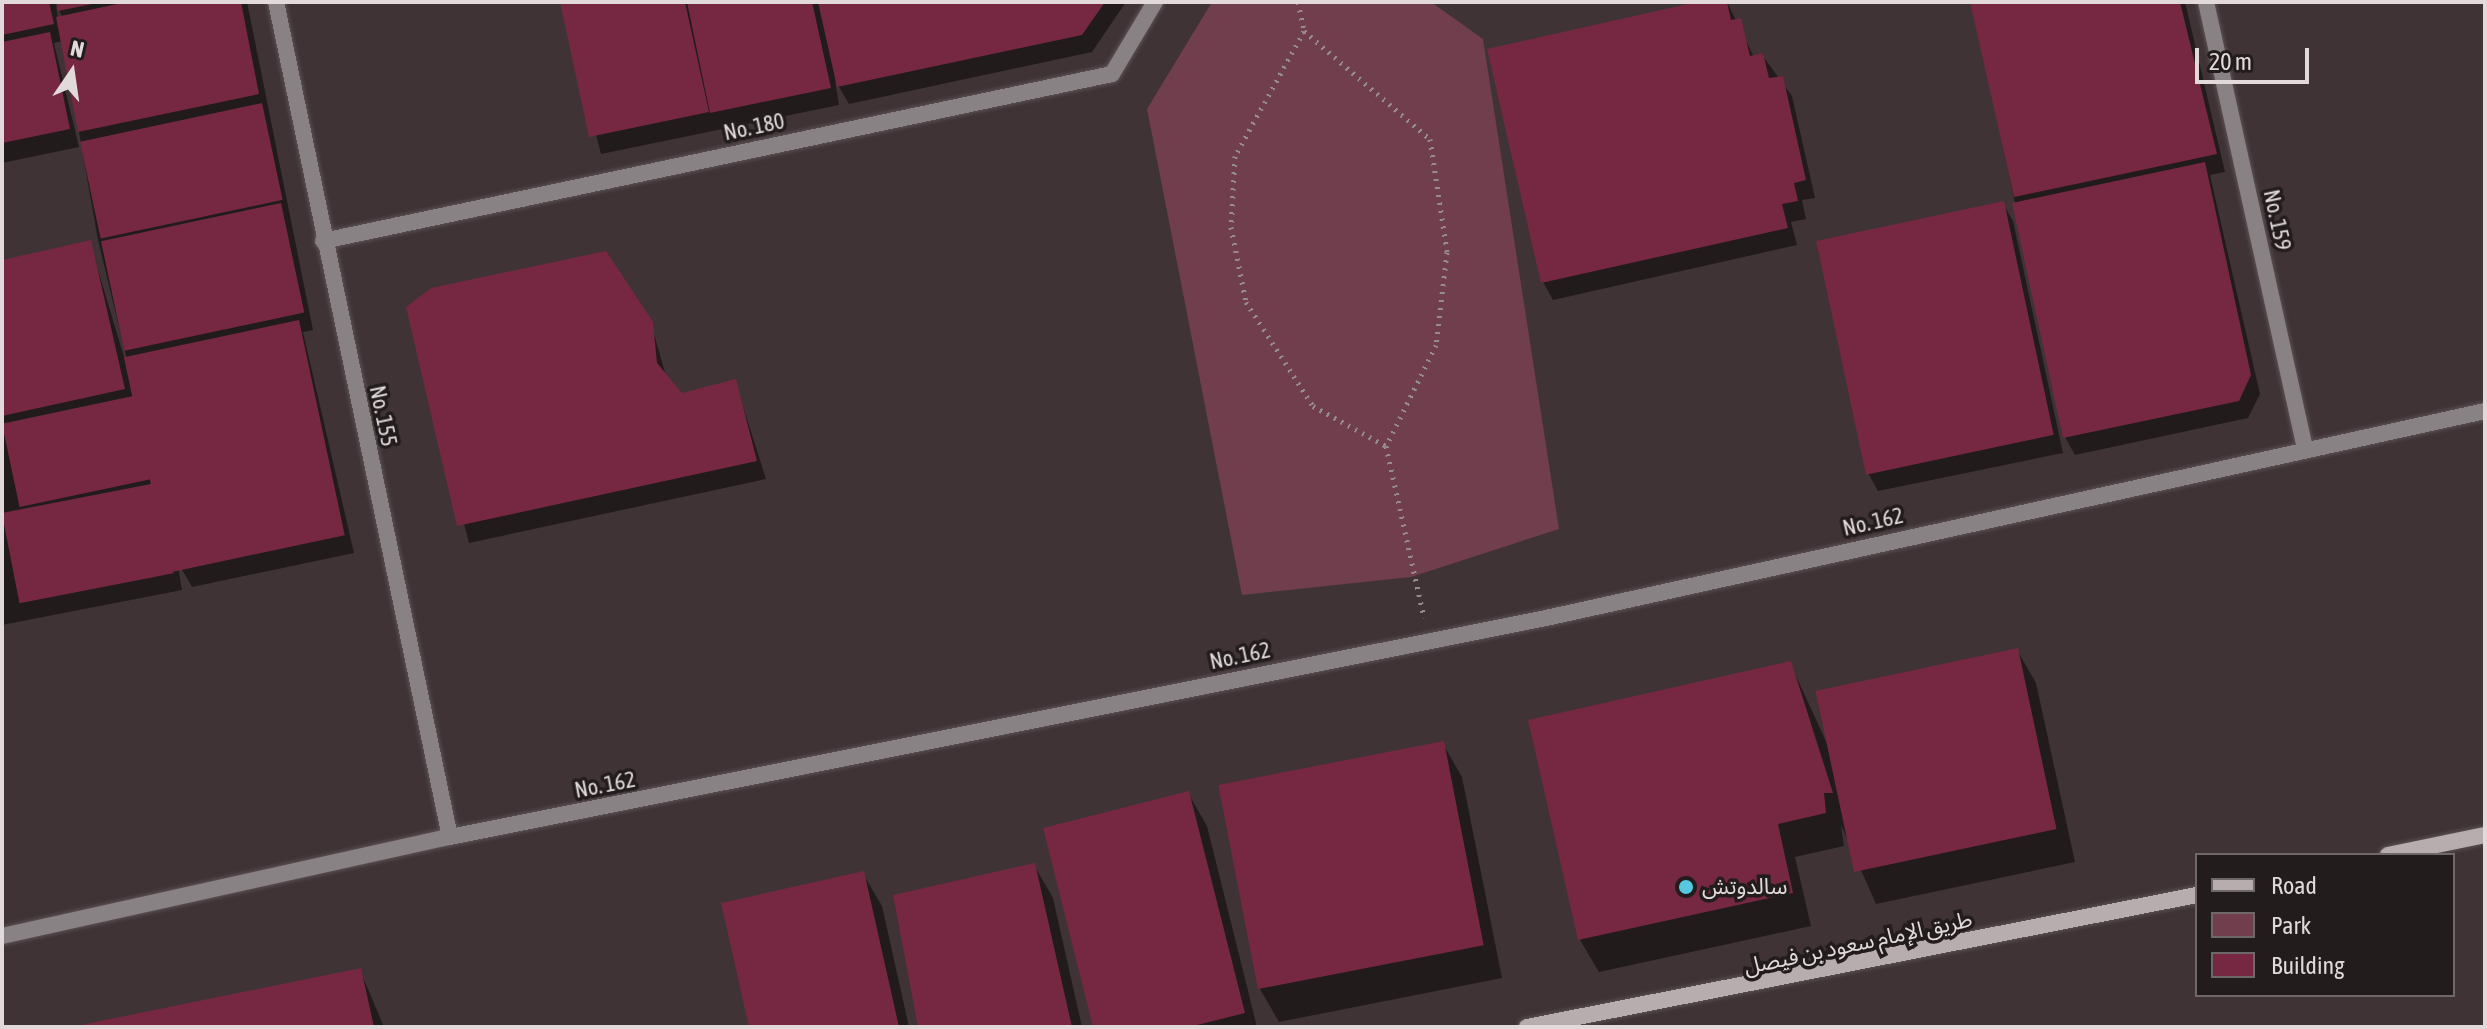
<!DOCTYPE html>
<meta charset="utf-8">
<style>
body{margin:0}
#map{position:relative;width:2487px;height:1029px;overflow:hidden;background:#3f3336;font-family:"Asap Condensed","Noto Sans Arabic",sans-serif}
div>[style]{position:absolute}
.green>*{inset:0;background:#703e4c}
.shadow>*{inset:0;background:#0007}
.building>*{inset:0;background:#762842;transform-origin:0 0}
.path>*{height:5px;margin-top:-2.5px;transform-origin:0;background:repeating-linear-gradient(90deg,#968c8e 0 2px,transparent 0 8px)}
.roads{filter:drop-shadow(0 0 2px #5c5154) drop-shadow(0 0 2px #5c5154)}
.minor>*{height:16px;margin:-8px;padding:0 8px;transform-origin:8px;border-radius:8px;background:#898284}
.secondary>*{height:16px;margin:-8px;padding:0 8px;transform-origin:8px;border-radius:8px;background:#b7adaf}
.dots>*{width:22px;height:22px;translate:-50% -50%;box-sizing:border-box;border:4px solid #221c1d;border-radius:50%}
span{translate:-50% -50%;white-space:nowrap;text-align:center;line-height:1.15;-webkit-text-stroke:7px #221c1d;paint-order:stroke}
.street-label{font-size:22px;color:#e1d9da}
.poi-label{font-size:22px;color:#e1d9da}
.left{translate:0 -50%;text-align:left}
.frame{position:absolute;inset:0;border:4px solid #e1d9da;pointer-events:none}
.legend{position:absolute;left:2195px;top:853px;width:260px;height:144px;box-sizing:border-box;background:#221c1d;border:2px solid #6e6869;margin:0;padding:10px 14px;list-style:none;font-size:24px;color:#e1d9da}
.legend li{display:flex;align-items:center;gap:16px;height:40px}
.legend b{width:40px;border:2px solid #6e6869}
.north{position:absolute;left:32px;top:32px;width:80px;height:80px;-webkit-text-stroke:6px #221c1d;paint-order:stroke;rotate:13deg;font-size:22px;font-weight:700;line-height:32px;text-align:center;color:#e1d9da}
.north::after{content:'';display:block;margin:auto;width:28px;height:36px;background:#e1d9da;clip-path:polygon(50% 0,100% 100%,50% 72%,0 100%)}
.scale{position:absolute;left:2195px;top:48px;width:114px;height:36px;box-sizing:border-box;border:4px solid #e1d9da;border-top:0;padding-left:10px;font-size:24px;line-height:28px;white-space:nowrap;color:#e1d9da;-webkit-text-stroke:6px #221c1d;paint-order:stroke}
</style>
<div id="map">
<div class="green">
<div style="clip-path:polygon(1212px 2px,1431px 2px,1483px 39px,1559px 529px,1411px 577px,1242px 595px,1147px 109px)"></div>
</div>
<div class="shadow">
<div style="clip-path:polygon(evenodd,2px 2px,247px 2px,313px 330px,303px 332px,354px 553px,192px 587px,177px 561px,182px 590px,2px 625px,2px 262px,90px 243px,136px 397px,98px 240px,63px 41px,54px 43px,79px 147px,2px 163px,2px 2px,56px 5px,63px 18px,58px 19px,56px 5px)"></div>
<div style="clip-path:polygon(562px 2px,1126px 2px,1092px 52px,849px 104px,835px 80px,839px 105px,601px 154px)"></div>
<div style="clip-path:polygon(1706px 2px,1727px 2px,1754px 57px,1762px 55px,1792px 96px,1815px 198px,1802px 200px,1806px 219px,1791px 222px,1797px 245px,1553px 300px,1543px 282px)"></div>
<div style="clip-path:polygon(1972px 2px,2185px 2px,2225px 172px,2210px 175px,2260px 394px,2248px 418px,2075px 455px,2065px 437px)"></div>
<div style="clip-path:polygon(2003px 204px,2013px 221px,2063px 453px,1878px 491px,1868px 473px)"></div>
<div style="clip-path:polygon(408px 308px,651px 323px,666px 376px,681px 395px,735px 381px,766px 479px,469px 543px)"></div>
<div style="clip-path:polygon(2017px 650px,2036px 683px,2075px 862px,1876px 904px,1841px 825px,1844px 846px,1795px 857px,1811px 926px,1599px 972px,1580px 940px,1531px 721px,1790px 663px,1830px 750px)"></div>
<div style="clip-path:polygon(1443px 744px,1462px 777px,1502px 978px,1279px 1022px,1260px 989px)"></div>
<div style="clip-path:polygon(1188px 793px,1207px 826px,1257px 1027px,1095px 1027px)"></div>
<div style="clip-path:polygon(1034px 865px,1053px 898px,1082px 1027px,920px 1027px)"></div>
<div style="clip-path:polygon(863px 874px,882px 906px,909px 1027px,751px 1027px)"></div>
<div style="clip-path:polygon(360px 970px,384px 1027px,79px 1027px)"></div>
</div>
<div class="building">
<div style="clip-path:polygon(2px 2px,49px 2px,54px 24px,2px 35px)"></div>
<div style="clip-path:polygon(56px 2px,97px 2px,97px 3px,58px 11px)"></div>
<div style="clip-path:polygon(127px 2px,241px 2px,259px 94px,78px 132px,56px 17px)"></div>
<div style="clip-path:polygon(560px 2px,685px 2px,709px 112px,589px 137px)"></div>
<div style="clip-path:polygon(687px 2px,812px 2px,831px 88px,710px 113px)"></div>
<div style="clip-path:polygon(818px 2px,1105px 2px,1082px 35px,837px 87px)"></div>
<div style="clip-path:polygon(1697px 2px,1727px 2px,1731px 20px,1741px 18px,1750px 56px,1763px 53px,1769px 78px,1783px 76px,1806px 180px,1794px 183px,1798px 201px,1782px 204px,1788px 228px,1541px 283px,1487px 49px)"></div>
<div style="clip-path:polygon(1970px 2px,2180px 2px,2217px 154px,2014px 197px)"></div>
<div style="clip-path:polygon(50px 32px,70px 129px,2px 143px,2px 42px)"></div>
<div style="left:262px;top:103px;width:99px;height:186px;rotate:78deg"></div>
<div style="clip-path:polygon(2205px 162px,2251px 375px,2239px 401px,2063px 438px,2012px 203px)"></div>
<div style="left:2004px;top:201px;width:239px;height:192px;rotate:78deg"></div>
<div style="left:281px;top:203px;width:112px;height:184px;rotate:78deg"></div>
<div style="clip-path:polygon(91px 240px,125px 389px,2px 416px,2px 260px)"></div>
<div style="clip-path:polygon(606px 251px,653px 322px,657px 363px,682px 393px,736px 379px,757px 461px,457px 526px,406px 307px,431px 288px)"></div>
<div style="left:299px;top:320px;width:220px;height:179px;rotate:78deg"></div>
<div style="left:133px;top:396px;width:85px;height:134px;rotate:78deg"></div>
<div style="left:156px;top:483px;width:92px;height:157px;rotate:79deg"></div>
<div style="left:2018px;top:648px;width:185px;height:207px;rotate:78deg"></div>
<div style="clip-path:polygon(1791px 661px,1833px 793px,1824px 793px,1826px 813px,1778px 824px,1793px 893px,1578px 940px,1528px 720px)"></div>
<div style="left:1444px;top:741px;width:208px;height:230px;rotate:79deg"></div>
<div style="clip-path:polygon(1189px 791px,1245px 1013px,1189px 1027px,1093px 1027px,1043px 828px)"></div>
<div style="clip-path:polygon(1035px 863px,1072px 1027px,918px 1027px,893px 895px)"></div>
<div style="clip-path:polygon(864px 871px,899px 1027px,749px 1027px,721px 903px)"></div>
<div style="clip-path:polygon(361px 968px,374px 1027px,76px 1027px,76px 1026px)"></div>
</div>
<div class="path">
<div style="left:1298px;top:2px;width:30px;rotate:78deg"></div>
<div style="left:1304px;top:31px;width:143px;rotate:118.9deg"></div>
<div style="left:1235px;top:156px;width:71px;rotate:93.2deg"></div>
<div style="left:1231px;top:227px;width:76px;rotate:78.7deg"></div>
<div style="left:1246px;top:302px;width:124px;rotate:57.2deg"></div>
<div style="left:1313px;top:406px;width:83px;rotate:28.7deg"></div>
<div style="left:1386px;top:446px;width:176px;rotate:77.5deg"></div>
<div style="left:1304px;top:31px;width:166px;rotate:40.6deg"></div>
<div style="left:1430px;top:139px;width:114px;rotate:81.4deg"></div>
<div style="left:1447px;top:252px;width:94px;rotate:96.7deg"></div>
<div style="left:1436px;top:345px;width:113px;rotate:116.3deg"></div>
</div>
<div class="roads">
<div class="minor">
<div style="left:276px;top:2px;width:853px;rotate:78.23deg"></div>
<div style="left:2206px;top:2px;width:456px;rotate:77.5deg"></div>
<div style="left:323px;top:241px;width:806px;rotate:-11.95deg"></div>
<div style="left:1112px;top:74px;width:84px;rotate:-59.2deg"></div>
<div style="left:2px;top:936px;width:459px;rotate:-12.5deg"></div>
<div style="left:450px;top:837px;width:1118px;rotate:-11.3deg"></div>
<div style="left:1546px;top:618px;width:962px;rotate:-12.43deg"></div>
</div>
<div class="secondary">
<div style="left:2388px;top:855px;width:99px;rotate:-11.7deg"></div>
<div style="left:1527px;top:1027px;width:683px;rotate:-11.15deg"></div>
</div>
</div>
<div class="dots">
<div style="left:1686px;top:887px;background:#56c9e1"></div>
</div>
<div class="street-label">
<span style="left:754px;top:127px;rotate:-12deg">No. 180</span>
<span style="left:2277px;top:220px;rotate:78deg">No. 159</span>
<span style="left:383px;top:416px;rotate:78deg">No. 155</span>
<span style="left:1873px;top:522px;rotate:-13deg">No. 162</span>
<span style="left:1240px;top:656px;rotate:-12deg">No. 162</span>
<span style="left:605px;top:785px;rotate:-11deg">No. 162</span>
<span style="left:1858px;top:943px;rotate:-12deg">طريق الإمام سعود بن فيصل</span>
</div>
<div class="poi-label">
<span class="left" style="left:1702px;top:887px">سالدوتش</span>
</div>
<div class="frame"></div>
<ul class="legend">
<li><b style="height:10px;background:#b7adaf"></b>Road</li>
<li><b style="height:22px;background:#703e4c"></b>Park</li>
<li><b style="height:22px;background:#762842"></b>Building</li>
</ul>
<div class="north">N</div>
<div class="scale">20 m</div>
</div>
